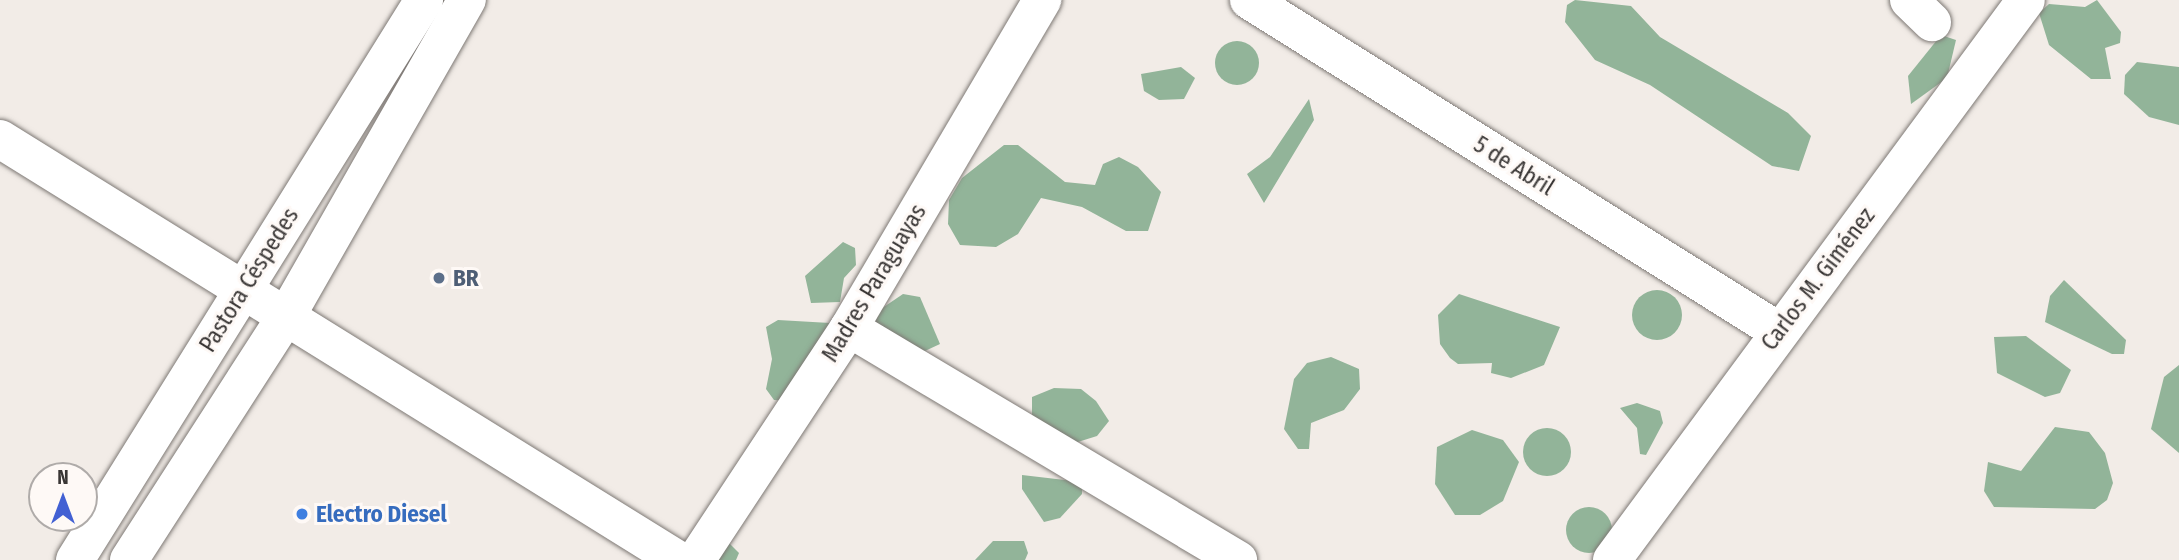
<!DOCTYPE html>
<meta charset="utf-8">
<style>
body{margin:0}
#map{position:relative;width:2179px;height:560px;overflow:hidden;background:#f2ece7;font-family:"Fira Sans Condensed",sans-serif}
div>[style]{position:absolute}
.forest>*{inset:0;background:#92b499}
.round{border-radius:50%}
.roads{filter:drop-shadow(0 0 2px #7e7975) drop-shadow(0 0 2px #7e7975)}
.minor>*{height:38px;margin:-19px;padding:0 19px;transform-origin:19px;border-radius:19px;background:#fff}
.major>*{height:38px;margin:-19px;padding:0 19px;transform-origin:19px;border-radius:19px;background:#fff}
.dots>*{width:19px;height:19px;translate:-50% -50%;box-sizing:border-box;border:4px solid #fef9f6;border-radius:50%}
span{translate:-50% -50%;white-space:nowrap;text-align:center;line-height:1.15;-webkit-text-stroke:6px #fef9f6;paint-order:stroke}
.street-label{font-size:23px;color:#393635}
.service-label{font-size:23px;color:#4e5e75;font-weight:700}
.left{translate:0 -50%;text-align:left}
.shop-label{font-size:23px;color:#366cbe;font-weight:700}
.north{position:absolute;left:28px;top:462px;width:70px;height:70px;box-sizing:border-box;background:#fef9f6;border:2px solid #afaba9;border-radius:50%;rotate:0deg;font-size:19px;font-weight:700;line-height:28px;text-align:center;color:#393635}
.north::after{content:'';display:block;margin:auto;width:24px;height:32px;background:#4260d3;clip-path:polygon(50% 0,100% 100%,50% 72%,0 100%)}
</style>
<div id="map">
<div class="forest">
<div style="clip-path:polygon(1575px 0,1631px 6px,1660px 37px,1788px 113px,1811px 136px,1799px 171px,1772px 166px,1650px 85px,1595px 60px,1565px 22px,1567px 5px)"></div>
<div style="clip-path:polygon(2097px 0,2121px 32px,2120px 43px,2105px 48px,2111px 79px,2091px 79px,2049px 45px,2039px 13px,2049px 4px,2085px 7px)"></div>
<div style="clip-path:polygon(1941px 35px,1956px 40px,1947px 78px,1911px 104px,1908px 76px)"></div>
<div class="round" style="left:1215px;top:41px;width:44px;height:44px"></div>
<div style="clip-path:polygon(2137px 62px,2179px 67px,2179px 125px,2149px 117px,2124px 94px,2125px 75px)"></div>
<div style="clip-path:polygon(1181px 67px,1195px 78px,1184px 99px,1159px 100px,1144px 91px,1141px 74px)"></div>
<div style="clip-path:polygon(1309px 99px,1314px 120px,1264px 203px,1247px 174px,1270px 157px)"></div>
<div style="clip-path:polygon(1004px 145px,1018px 145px,1065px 182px,1095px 185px,1103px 164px,1119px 157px,1138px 167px,1161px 192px,1148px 231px,1126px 231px,1082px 207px,1041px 198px,1018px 234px,996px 247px,960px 245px,948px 224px,949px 200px,962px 178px)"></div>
<div style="clip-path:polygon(843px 242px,855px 248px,856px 265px,844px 278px,840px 302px,811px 303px,805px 276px)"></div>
<div style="clip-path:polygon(2064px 280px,2126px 340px,2124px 354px,2112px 354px,2045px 322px,2050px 296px)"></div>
<div class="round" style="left:1632px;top:290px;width:50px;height:50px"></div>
<div style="clip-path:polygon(903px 294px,920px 297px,940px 344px,912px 357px,866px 319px)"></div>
<div style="clip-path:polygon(1459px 294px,1560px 327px,1544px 365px,1511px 378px,1491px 373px,1492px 363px,1458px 364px,1450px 358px,1440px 344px,1438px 315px)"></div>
<div style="clip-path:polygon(778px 320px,830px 323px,839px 370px,831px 392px,793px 401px,774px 400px,766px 389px,772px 359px,766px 327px)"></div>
<div style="clip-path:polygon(2026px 336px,2071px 370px,2060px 393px,2045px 397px,1997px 373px,1994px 337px)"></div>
<div style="clip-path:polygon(1331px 357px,1359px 369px,1360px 389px,1344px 410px,1311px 423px,1309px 449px,1298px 449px,1284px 429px,1294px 379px,1307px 363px)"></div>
<div style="clip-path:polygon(2179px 365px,2179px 453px,2151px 429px,2164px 377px)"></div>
<div style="clip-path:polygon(1054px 388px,1081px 389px,1096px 401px,1109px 421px,1097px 436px,1065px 446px,1032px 418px,1032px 397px)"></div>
<div style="clip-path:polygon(1637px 403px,1660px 411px,1663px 423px,1646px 455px,1640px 454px,1637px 428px,1620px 408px)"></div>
<div style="clip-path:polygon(2055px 427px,2089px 432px,2105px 453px,2113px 483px,2107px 500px,2095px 509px,1994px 507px,1984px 491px,1988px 462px,2021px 471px)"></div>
<div class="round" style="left:1523px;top:428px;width:48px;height:48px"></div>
<div style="clip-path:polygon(1472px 430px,1503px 440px,1519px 462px,1503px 501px,1480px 515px,1455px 515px,1435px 484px,1437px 447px)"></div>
<div style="clip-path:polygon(1022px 475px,1082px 482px,1082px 494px,1060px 518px,1044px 522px,1022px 489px)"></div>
<div class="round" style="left:1566px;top:507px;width:46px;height:46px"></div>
<div style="clip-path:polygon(724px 538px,739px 553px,736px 560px,678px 560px)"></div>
<div style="clip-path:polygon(993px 541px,1024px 541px,1028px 553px,1025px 560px,975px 560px)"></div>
</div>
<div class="roads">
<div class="minor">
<div style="left:1249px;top:0;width:624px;rotate:32.03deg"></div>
<div style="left:1909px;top:0;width:32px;rotate:44deg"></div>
<div style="left:0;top:139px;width:798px;rotate:31.84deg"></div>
<div style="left:849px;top:328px;width:453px;rotate:30.8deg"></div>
<div style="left:696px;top:560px;width:278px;rotate:-56.6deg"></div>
<div style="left:849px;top:328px;width:381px;rotate:-59.5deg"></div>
<div style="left:1612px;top:560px;width:696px;rotate:-53.53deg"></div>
</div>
<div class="major">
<div style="left:75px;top:560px;width:660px;rotate:-58.07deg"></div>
<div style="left:129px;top:560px;width:292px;rotate:-57.2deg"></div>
<div style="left:287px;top:315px;width:363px;rotate:-60.3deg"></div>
</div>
</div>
<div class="dots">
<div style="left:439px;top:278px;background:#5c6f8a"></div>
<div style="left:302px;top:514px;background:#3f7fe0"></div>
</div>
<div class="street-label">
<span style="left:1514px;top:166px;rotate:32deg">5 de Abril</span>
<span style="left:1818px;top:279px;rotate:-53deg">Carlos M. Giménez</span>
<span style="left:249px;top:280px;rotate:-58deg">Pastora Céspedes</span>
<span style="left:874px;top:283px;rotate:-59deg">Madres Paraguayas</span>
</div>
<div class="service-label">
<span class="left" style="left:453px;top:278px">BR</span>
</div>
<div class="shop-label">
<span class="left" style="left:316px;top:514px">Electro Diesel</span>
</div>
<div class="north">N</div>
</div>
